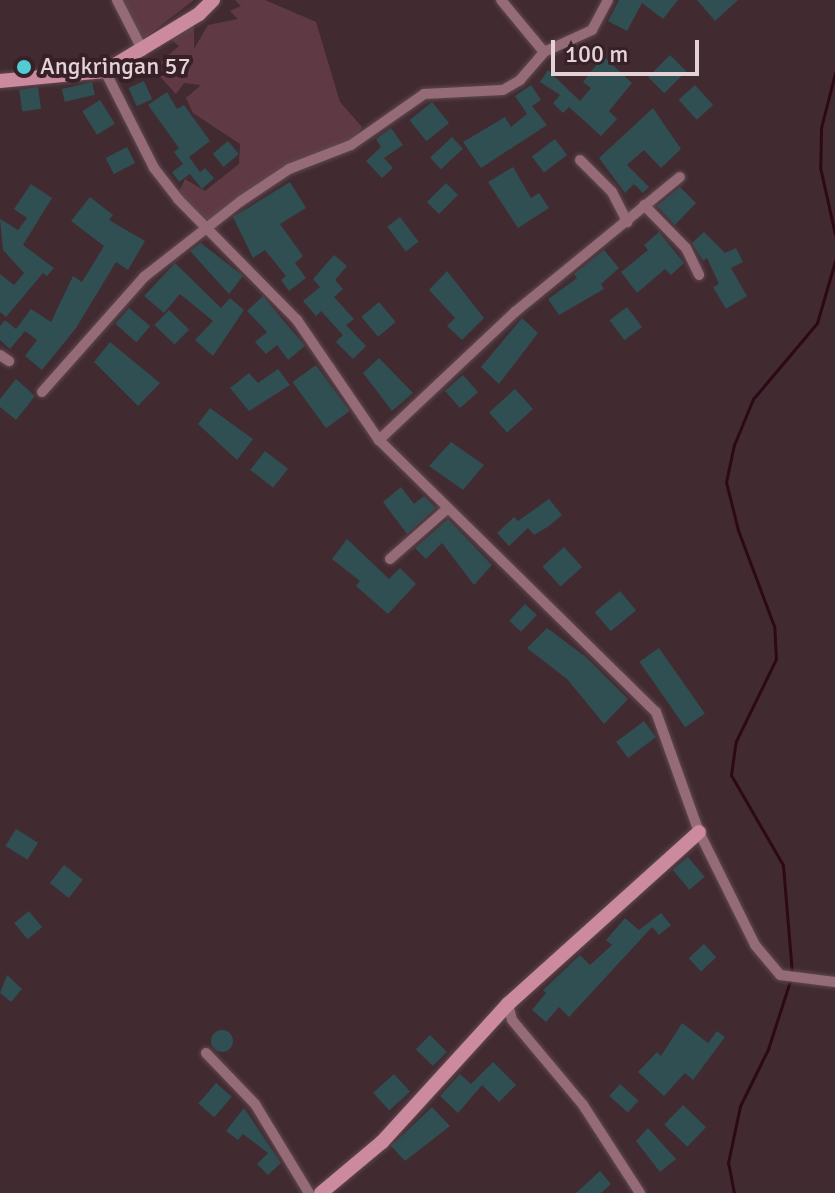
<!DOCTYPE html>
<style>
body{margin:0}
#map{position:relative;width:835px;height:1193px;overflow:hidden;background:#422a31;font-family:Signika,sans-serif}
div>[style]{position:absolute}
.green>*{inset:0;background:#5f3a45}
.stream>*{height:3px;margin:-1.5px;padding:0 1.5px;transform-origin:1.5px;border-radius:1.5px;background:#2d0917}
.building>*{inset:0;background:#2f4f52;transform-origin:0 0}
.round{border-radius:50%}
.roads{filter:drop-shadow(0 0 2px #5f484f) drop-shadow(0 0 2px #5f484f)}
.street>*{height:10px;margin:-5px;padding:0 5px;transform-origin:5px;border-radius:5px;background:#946b76}
.secondary>*{height:14px;margin:-7px;padding:0 7px;transform-origin:7px;border-radius:7px;background:#cb8a9d}
.dots>*{width:22px;height:22px;translate:-50% -50%;box-sizing:border-box;border:4px solid #372027;border-radius:50%}
span{translate:-50% -50%;white-space:nowrap;text-align:center;line-height:1.15;-webkit-text-stroke:8px #372027;paint-order:stroke}
.poi-label{font-size:24px;color:#e3d2d6}
.left{translate:0 -50%;text-align:left}
.scale{position:absolute;left:551px;top:40px;width:148px;height:36px;box-sizing:border-box;border:4px solid #e3d2d6;border-top:0;padding-left:10px;font-size:24px;line-height:28px;white-space:nowrap;color:#e3d2d6;-webkit-text-stroke:6px #372027;paint-order:stroke}
</style>
<div id="map">
<div class="green">
<div style="clip-path:polygon(120px 0,194px 0,142px 40px)"></div>
<div style="clip-path:polygon(235px 0,265px 0,316px 22px,340px 102px,362px 127px,351px 145px,289px 169px,207px 227px,179px 192px,185px 179px,205px 191px,239px 164px,240px 144px,193px 113px,186px 98px,201px 85px,184px 83px,176px 94px,153px 69px,179px 46px,170px 39px,194px 25px,194px 49px,208px 25px,238px 19px,230px 11px,241px 6px)"></div>
</div>
<div class="stream">
<div style="left:835px;top:73px;width:57px;rotate:104.3deg"></div>
<div style="left:821px;top:128px;width:39px;rotate:91deg"></div>
<div style="left:820px;top:167px;width:69px;rotate:77.4deg"></div>
<div style="left:792px;top:973px;width:108px;rotate:-94.8deg"></div>
<div style="left:783px;top:865px;width:104px;rotate:-120deg"></div>
<div style="left:731px;top:775px;width:34px;rotate:-82deg"></div>
<div style="left:736px;top:741px;width:91px;rotate:-64deg"></div>
<div style="left:776px;top:659px;width:33px;rotate:-93deg"></div>
<div style="left:774px;top:626px;width:103px;rotate:-110.6deg"></div>
<div style="left:738px;top:530px;width:49px;rotate:-104deg"></div>
<div style="left:726px;top:482px;width:38px;rotate:-78deg"></div>
<div style="left:734px;top:445px;width:50px;rotate:-67.6deg"></div>
<div style="left:753px;top:399px;width:99px;rotate:-49.9deg"></div>
<div style="left:817px;top:323px;width:65px;rotate:-73.8deg"></div>
<div style="left:734px;top:1193px;width:31px;rotate:-101deg"></div>
<div style="left:728px;top:1163px;width:58px;rotate:-78.1deg"></div>
<div style="left:740px;top:1106px;width:64px;rotate:-63.8deg"></div>
<div style="left:768px;top:1049px;width:71px;rotate:-72.1deg"></div>
</div>
<div class="building">
<div style="clip-path:polygon(619px 0,678px 0,663px 19px,642px 3px,627px 31px,608px 21px)"></div>
<div style="clip-path:polygon(697px 0,738px 0,715px 21px)"></div>
<div style="left:670px;top:55px;width:23px;height:31px;rotate:45deg"></div>
<div style="clip-path:polygon(603px 56px,632px 83px,609px 111px,617px 119px,601px 136px,569px 107px,563px 113px,553px 103px,560px 95px,540px 82px,548px 70px,580px 101px,591px 88px,583px 82px)"></div>
<div style="left:144px;top:81px;width:20px;height:17px;rotate:66deg"></div>
<div style="left:92px;top:82px;width:13px;height:31px;rotate:77deg"></div>
<div style="clip-path:polygon(531px 85px,541px 100px,532px 106px,547px 125px,481px 168px,463px 142px,505px 117px,511px 127px,527px 114px,515px 96px)"></div>
<div style="left:695px;top:85px;width:27px;height:22px;rotate:48deg"></div>
<div style="left:38px;top:87px;width:22px;height:19px;rotate:82deg"></div>
<div style="clip-path:polygon(167px 92px,177px 109px,184px 105px,210px 141px,189px 157px,200px 172px,205px 168px,214px 178px,202px 189px,190px 174px,179px 182px,172px 172px,183px 164px,174px 152px,179px 148px,148px 105px)"></div>
<div style="left:100px;top:100px;width:28px;height:21px;rotate:58deg"></div>
<div style="left:432px;top:102px;width:27px;height:29px;rotate:51deg"></div>
<div style="clip-path:polygon(653px 108px,681px 149px,661px 168px,644px 150px,627px 165px,649px 187px,643px 193px,634px 184px,625px 193px,599px 158px)"></div>
<div style="clip-path:polygon(391px 128px,403px 145px,384px 158px,393px 168px,382px 178px,366px 161px,381px 147px,376px 139px)"></div>
<div style="left:452px;top:137px;width:16px;height:30px;rotate:47deg"></div>
<div style="left:555px;top:139px;width:20px;height:29px;rotate:53deg"></div>
<div style="left:228px;top:141px;width:17px;height:20px;rotate:50deg"></div>
<div style="left:127px;top:147px;width:18px;height:24px;rotate:63deg"></div>
<div style="clip-path:polygon(513px 167px,531px 198px,539px 193px,549px 208px,518px 228px,488px 182px)"></div>
<div style="clip-path:polygon(290px 182px,306px 208px,280px 224px,303px 256px,295px 263px,306px 278px,289px 291px,281px 280px,286px 276px,265px 250px,253px 258px,233px 217px)"></div>
<div style="left:446px;top:183px;width:17px;height:27px;rotate:45deg"></div>
<div style="clip-path:polygon(31px 184px,52px 198px,23px 245px,54px 268px,47px 276px,43px 273px,6px 317px,0 312px,0 274px,14px 285px,24px 273px,3px 250px,0 219px,18px 230px,27px 218px,14px 209px)"></div>
<div style="clip-path:polygon(680px 187px,696px 203px,675px 225px,657px 206px)"></div>
<div style="clip-path:polygon(90px 197px,113px 215px,109px 220px,145px 241px,128px 270px,116px 262px,76px 328px,42px 370px,25px 356px,37px 340px,25px 331px,10px 349px,0 340px,0 326px,5px 320px,16px 329px,31px 309px,51px 322px,73px 276px,82px 282px,104px 246px,71px 221px)"></div>
<div style="left:400px;top:217px;width:31px;height:16px;rotate:53deg"></div>
<div style="clip-path:polygon(659px 232px,684px 263px,671px 275px,665px 269px,637px 293px,621px 272px,648px 250px,644px 245px)"></div>
<div style="clip-path:polygon(704px 232px,725px 253px,736px 248px,743px 262px,731px 268px,747px 296px,726px 309px,713px 287px,719px 284px,707px 258px,703px 261px,692px 243px)"></div>
<div style="clip-path:polygon(201px 243px,243px 276px,229px 294px,190px 251px)"></div>
<div style="clip-path:polygon(604px 250px,619px 268px,601px 284px,604px 289px,559px 315px,548px 299px,577px 278px,574px 274px)"></div>
<div style="clip-path:polygon(334px 255px,347px 266px,335px 280px,343px 289px,334px 297px,354px 319px,346px 325px,366px 346px,353px 359px,336px 342px,343px 335px,321px 311px,316px 316px,303px 301px,320px 287px,313px 279px)"></div>
<div style="clip-path:polygon(175px 263px,221px 308px,230px 298px,244px 310px,213px 356px,195px 340px,213px 321px,180px 294px,164px 313px,144px 296px)"></div>
<div style="clip-path:polygon(447px 271px,484px 318px,462px 340px,447px 326px,455px 318px,429px 290px)"></div>
<div style="clip-path:polygon(263px 296px,305px 346px,288px 360px,277px 345px,266px 354px,255px 342px,267px 332px,247px 311px)"></div>
<div style="left:379px;top:302px;width:26px;height:23px;rotate:50deg"></div>
<div style="left:627px;top:307px;width:25px;height:22px;rotate:53deg"></div>
<div style="left:129px;top:308px;width:28px;height:21px;rotate:41deg"></div>
<div style="left:169px;top:310px;width:28px;height:21px;rotate:44deg"></div>
<div style="clip-path:polygon(522px 318px,538px 333px,499px 384px,481px 367px)"></div>
<div style="clip-path:polygon(110px 342px,160px 383px,138px 406px,94px 362px)"></div>
<div style="clip-path:polygon(379px 358px,413px 393px,392px 411px,363px 373px)"></div>
<div style="left:316px;top:365px;width:57px;height:29px;rotate:54deg"></div>
<div style="clip-path:polygon(278px 369px,290px 385px,249px 411px,230px 388px,249px 373px,258px 383px)"></div>
<div style="left:463px;top:375px;width:23px;height:24px;rotate:49deg"></div>
<div style="clip-path:polygon(16px 379px,35px 396px,16px 420px,0 407px,0 399px)"></div>
<div style="left:515px;top:389px;width:27px;height:35px;rotate:48deg"></div>
<div style="clip-path:polygon(210px 408px,253px 439px,237px 460px,198px 424px)"></div>
<div style="clip-path:polygon(451px 442px,484px 465px,463px 490px,429px 466px)"></div>
<div style="left:265px;top:451px;width:29px;height:24px;rotate:38deg"></div>
<div style="clip-path:polygon(401px 487px,414px 504px,424px 496px,436px 508px,407px 534px,383px 502px)"></div>
<div style="clip-path:polygon(549px 499px,562px 515px,549px 526px,534px 535px,528px 528px,509px 546px,497px 533px,514px 517px,518px 521px)"></div>
<div style="clip-path:polygon(448px 519px,492px 565px,474px 585px,442px 543px,426px 559px,415px 548px)"></div>
<div style="clip-path:polygon(347px 539px,389px 579px,400px 568px,416px 584px,388px 614px,356px 586px,360px 581px,332px 559px)"></div>
<div style="left:564px;top:547px;width:27px;height:29px;rotate:48deg"></div>
<div style="left:620px;top:591px;width:25px;height:33px;rotate:50deg"></div>
<div style="left:525px;top:604px;width:16px;height:23px;rotate:43deg"></div>
<div style="clip-path:polygon(547px 628px,586px 657px,628px 699px,604px 724px,567px 679px,527px 648px)"></div>
<div style="left:659px;top:648px;width:80px;height:24px;rotate:55deg"></div>
<div style="left:644px;top:721px;width:20px;height:35px;rotate:53deg"></div>
<div style="left:16px;top:829px;width:26px;height:20px;rotate:32deg"></div>
<div style="left:688px;top:857px;width:26px;height:20px;rotate:50deg"></div>
<div style="left:64px;top:865px;width:24px;height:23px;rotate:38deg"></div>
<div style="left:29px;top:911px;width:21px;height:19px;rotate:51deg"></div>
<div style="clip-path:polygon(661px 913px,671px 925px,659px 935px,652px 927px,569px 1017px,559px 1007px,546px 1022px,532px 1010px,546px 993px,543px 990px,580px 955px,590px 965px,612px 945px,606px 940px,625px 918px,639px 930px)"></div>
<div style="left:704px;top:944px;width:18px;height:21px;rotate:47deg"></div>
<div style="clip-path:polygon(7px 975px,22px 989px,11px 1002px,0 993px)"></div>
<div style="clip-path:polygon(682px 1023px,708px 1043px,717px 1031px,725px 1037px,693px 1080px,685px 1073px,664px 1096px,638px 1072px,657px 1052px,661px 1056px)"></div>
<div class="round" style="left:211px;top:1030px;width:22px;height:22px"></div>
<div style="left:430px;top:1035px;width:24px;height:20px;rotate:45deg"></div>
<div style="clip-path:polygon(493px 1062px,516px 1085px,499px 1102px,482px 1085px,458px 1113px,440px 1096px,460px 1074px,471px 1084px)"></div>
<div style="left:394px;top:1074px;width:24px;height:28px;rotate:48deg"></div>
<div style="left:216px;top:1083px;width:21px;height:27px;rotate:41deg"></div>
<div style="left:620px;top:1084px;width:25px;height:16px;rotate:42deg"></div>
<div style="left:683px;top:1105px;width:32px;height:27px;rotate:44deg"></div>
<div style="clip-path:polygon(432px 1107px,450px 1126px,405px 1161px,391px 1146px)"></div>
<div style="clip-path:polygon(244px 1108px,281px 1163px,268px 1175px,257px 1164px,268px 1153px,243px 1134px,238px 1140px,226px 1131px)"></div>
<div style="clip-path:polygon(648px 1128px,676px 1159px,660px 1172px,636px 1141px)"></div>
<div style="clip-path:polygon(600px 1171px,611px 1184px,601px 1193px,576px 1193px)"></div>
</div>
<div class="roads">
<div class="street">
<div style="left:117px;top:0;width:57px;rotate:63deg"></div>
<div style="left:501px;top:0;width:67px;rotate:50.4deg"></div>
<div style="left:105px;top:71px;width:109px;rotate:63.2deg"></div>
<div style="left:154px;top:168px;width:39px;rotate:52deg"></div>
<div style="left:178px;top:199px;width:170px;rotate:45.5deg"></div>
<div style="left:297px;top:320px;width:145px;rotate:55.7deg"></div>
<div style="left:379px;top:440px;width:388px;rotate:44.5deg"></div>
<div style="left:656px;top:712px;width:127px;rotate:70.3deg"></div>
<div style="left:699px;top:832px;width:126px;rotate:63.6deg"></div>
<div style="left:755px;top:945px;width:39px;rotate:50deg"></div>
<div style="left:780px;top:975px;width:55px;rotate:7.3deg"></div>
<div style="left:580px;top:160px;width:45px;rotate:45deg"></div>
<div style="left:612px;top:192px;width:34px;rotate:63deg"></div>
<div style="left:644px;top:205px;width:60px;rotate:45.7deg"></div>
<div style="left:686px;top:248px;width:30px;rotate:64deg"></div>
<div style="left:0;top:355px;width:11px;rotate:34deg"></div>
<div style="left:42px;top:392px;width:154px;rotate:-48.4deg"></div>
<div style="left:144px;top:277px;width:123px;rotate:-38.1deg"></div>
<div style="left:241px;top:201px;width:58px;rotate:-33.7deg"></div>
<div style="left:289px;top:169px;width:66px;rotate:-21.2deg"></div>
<div style="left:351px;top:145px;width:89px;rotate:-34.9deg"></div>
<div style="left:424px;top:94px;width:79px;rotate:-2.9deg"></div>
<div style="left:503px;top:90px;width:20px;rotate:-30deg"></div>
<div style="left:520px;top:80px;width:37px;rotate:-49deg"></div>
<div style="left:544px;top:52px;width:53px;rotate:-24.6deg"></div>
<div style="left:592px;top:30px;width:34px;rotate:-62deg"></div>
<div style="left:379px;top:440px;width:187px;rotate:-43.3deg"></div>
<div style="left:515px;top:312px;width:213px;rotate:-39.3deg"></div>
<div style="left:390px;top:559px;width:76px;rotate:-41.3deg"></div>
<div style="left:508px;top:1004px;width:16px;rotate:76deg"></div>
<div style="left:512px;top:1020px;width:111px;rotate:50.1deg"></div>
<div style="left:583px;top:1105px;width:105px;rotate:57.1deg"></div>
<div style="left:206px;top:1053px;width:71px;rotate:46.1deg"></div>
<div style="left:255px;top:1104px;width:104px;rotate:58.8deg"></div>
</div>
<div class="secondary">
<div style="left:0;top:81px;width:105px;rotate:-5.4deg"></div>
<div style="left:105px;top:71px;width:110px;rotate:-31.2deg"></div>
<div style="left:199px;top:14px;width:20px;rotate:-45deg"></div>
<div style="left:321px;top:1193px;width:80px;rotate:-39.9deg"></div>
<div style="left:382px;top:1142px;width:187px;rotate:-47.6deg"></div>
<div style="left:508px;top:1004px;width:257px;rotate:-42deg"></div>
</div>
</div>
<div class="dots">
<div style="left:24px;top:67px;background:#51ccd5"></div>
</div>
<div class="poi-label">
<span class="left" style="left:40px;top:67px">Angkringan 57</span>
</div>
<div class="scale">100 m</div>
</div>
